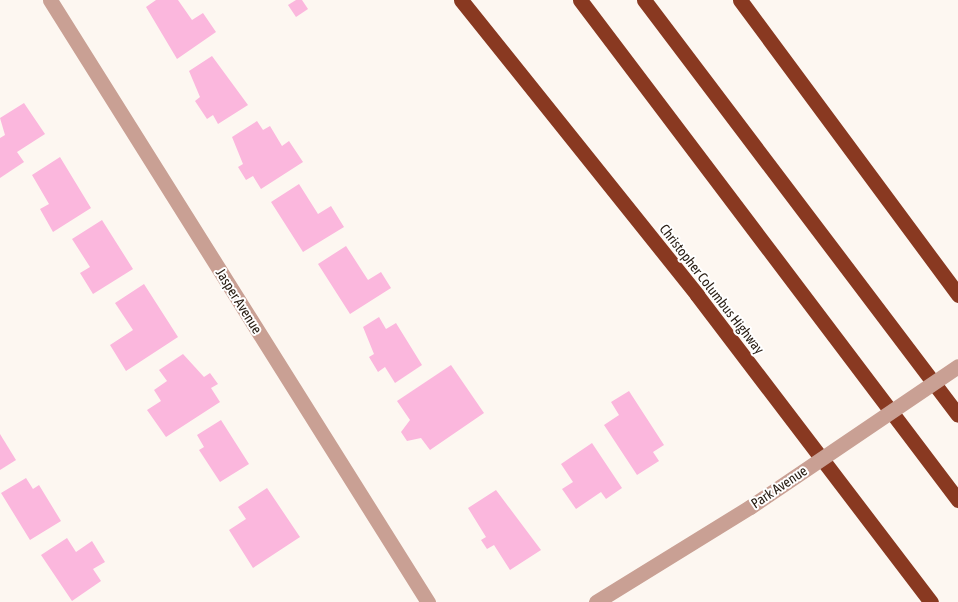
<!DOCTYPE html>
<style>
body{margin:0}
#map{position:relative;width:958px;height:602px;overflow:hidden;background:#fdf7f1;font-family:"Asap Condensed",sans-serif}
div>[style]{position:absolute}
.building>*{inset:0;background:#fbb7dd}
.street>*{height:15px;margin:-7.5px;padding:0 7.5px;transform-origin:7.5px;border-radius:7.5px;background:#c9a094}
.highway>*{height:15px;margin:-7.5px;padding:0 7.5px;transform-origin:7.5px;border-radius:7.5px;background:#893921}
.street-bridge>*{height:15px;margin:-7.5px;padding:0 7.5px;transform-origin:7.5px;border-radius:7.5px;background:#c9a094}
span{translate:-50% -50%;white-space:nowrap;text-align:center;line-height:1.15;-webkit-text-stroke:4px #fff;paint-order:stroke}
.street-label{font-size:14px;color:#2b2016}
</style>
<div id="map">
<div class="building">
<div style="clip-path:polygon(156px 0,178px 0,192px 20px,203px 13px,216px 32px,177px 59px,146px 7px)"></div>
<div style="clip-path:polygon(296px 0,302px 0,308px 9px,296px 17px,288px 5px)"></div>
<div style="clip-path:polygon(212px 56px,248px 105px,218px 124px,213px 115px,207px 119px,195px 101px,200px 97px,189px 71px)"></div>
<div style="clip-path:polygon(24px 103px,45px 134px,17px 152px,24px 162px,0 178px,0 138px,5px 135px,0 118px)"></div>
<div style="clip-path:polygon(257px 121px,263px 130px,270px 126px,282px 146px,289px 141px,303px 162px,261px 189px,253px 176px,246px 180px,238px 167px,243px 164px,232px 137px)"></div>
<div style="clip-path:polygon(60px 157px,91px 208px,53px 232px,40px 209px,49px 204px,32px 175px)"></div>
<div style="clip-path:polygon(299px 184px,318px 214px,331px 206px,344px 227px,303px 252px,271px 202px)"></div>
<div style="clip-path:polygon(102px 220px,133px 269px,93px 294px,80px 273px,90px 267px,72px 239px)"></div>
<div style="clip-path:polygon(346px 246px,368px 280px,381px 272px,391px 288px,350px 314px,318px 264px)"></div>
<div style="clip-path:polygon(144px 284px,178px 337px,126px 371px,110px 345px,133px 330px,115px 303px)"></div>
<div style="clip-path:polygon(379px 317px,386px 329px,396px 323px,422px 365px,395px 383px,385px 367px,378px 372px,369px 357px,374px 354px,363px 327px)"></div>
<div style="clip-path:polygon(183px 354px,204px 377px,210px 373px,218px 384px,211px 388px,220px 402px,166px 437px,147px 410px,161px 401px,154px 390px,167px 381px,159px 370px)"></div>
<div style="clip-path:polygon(451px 365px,484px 413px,430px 450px,421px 438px,407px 441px,401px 432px,410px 420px,397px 401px)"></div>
<div style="clip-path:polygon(629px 391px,664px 445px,653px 452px,659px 461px,637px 475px,604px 425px,619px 415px,611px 402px)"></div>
<div style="clip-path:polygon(221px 420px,249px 464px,220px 482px,199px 450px,204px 447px,197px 435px)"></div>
<div style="clip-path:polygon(0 434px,16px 460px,0 470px)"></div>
<div style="clip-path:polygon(592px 443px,622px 488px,606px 499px,601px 492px,576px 509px,562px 489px,573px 482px,561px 464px)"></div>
<div style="clip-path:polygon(26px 478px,33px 489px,39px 485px,61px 521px,30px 540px,1px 493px)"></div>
<div style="clip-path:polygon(267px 488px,300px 537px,253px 568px,229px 530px,246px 519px,238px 507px)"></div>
<div style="clip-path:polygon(496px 490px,541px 550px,510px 570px,494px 545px,487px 549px,481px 540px,486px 537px,468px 508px)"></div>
<div style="clip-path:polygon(67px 538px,76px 552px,92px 541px,105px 562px,93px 569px,101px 581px,72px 601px,41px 555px)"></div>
</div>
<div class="street">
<div style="left:50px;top:0;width:711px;rotate:57.88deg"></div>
<div style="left:596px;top:602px;width:181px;rotate:-31.7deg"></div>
</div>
<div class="highway">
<div style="left:461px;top:0;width:378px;rotate:51.3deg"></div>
<div style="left:697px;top:295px;width:386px;rotate:52.7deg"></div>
<div style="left:580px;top:0;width:627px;rotate:52.91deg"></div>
<div style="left:644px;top:0;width:520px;rotate:52.89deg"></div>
<div style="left:740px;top:0;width:367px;rotate:53.5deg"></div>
</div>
<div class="street-bridge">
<div style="left:750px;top:507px;width:251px;rotate:-34.1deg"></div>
</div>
<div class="street-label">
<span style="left:712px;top:289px;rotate:52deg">Christopher Columbus Highway</span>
<span style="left:239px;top:301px;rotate:58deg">Jasper Avenue</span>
<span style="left:779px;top:487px;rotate:-34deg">Park Avenue</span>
</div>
</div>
